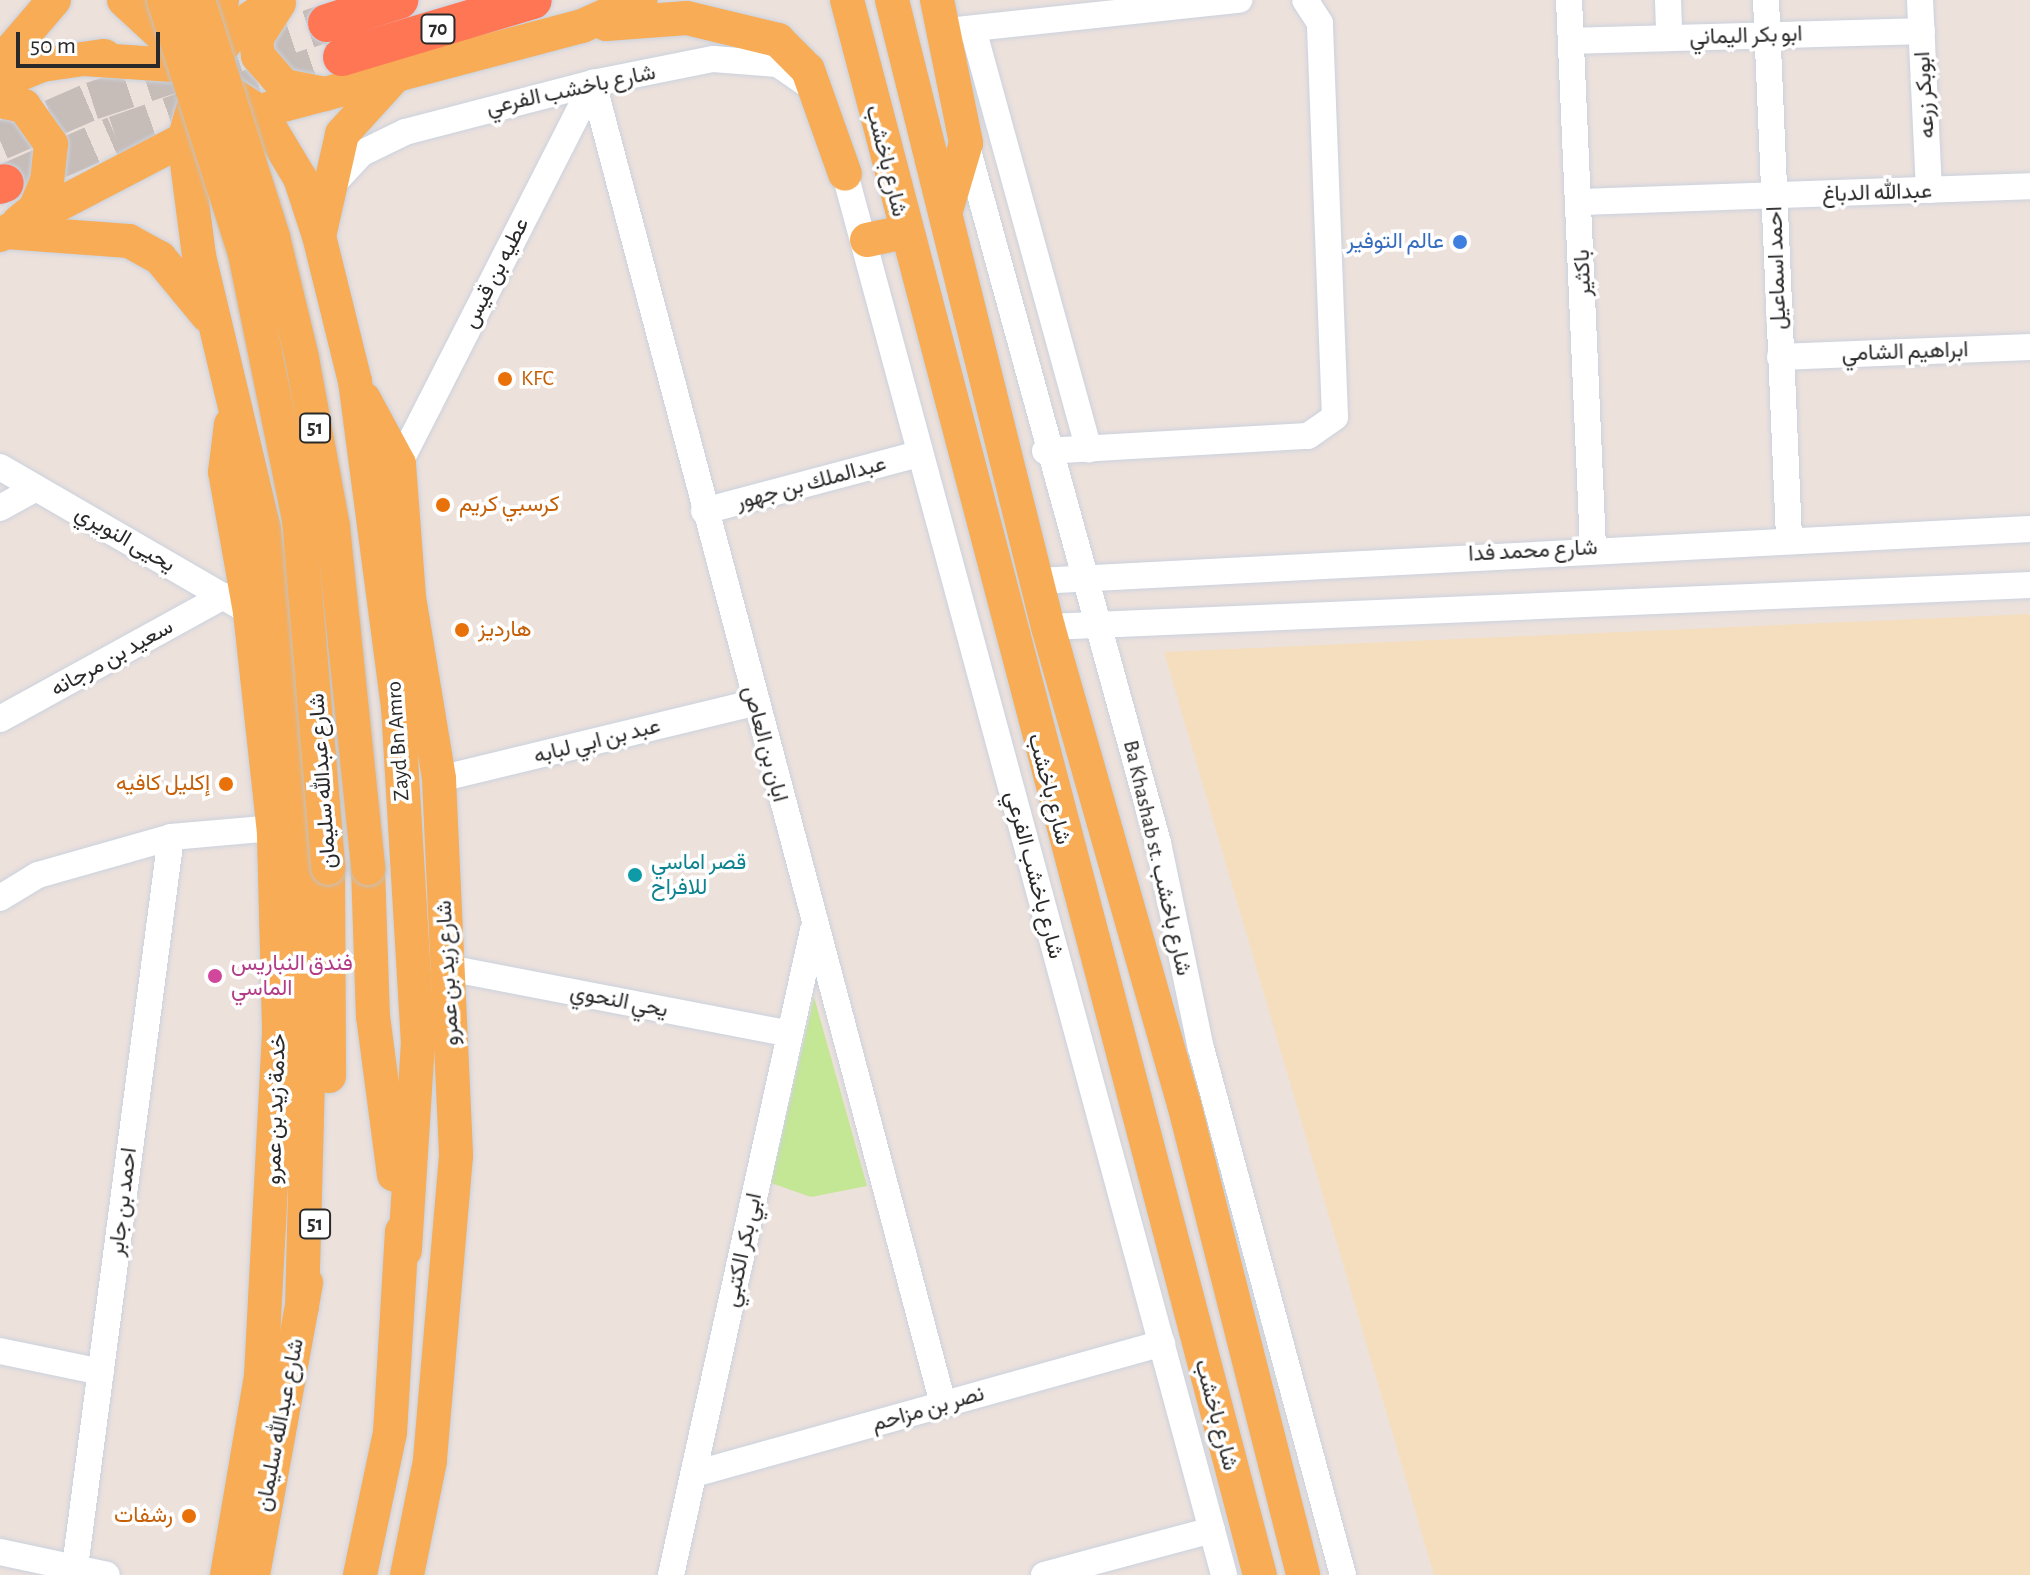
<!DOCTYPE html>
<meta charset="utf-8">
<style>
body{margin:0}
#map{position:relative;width:2030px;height:1575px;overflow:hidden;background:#ede1dc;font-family:"Alegreya Sans",Vazirmatn,sans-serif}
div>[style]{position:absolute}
.green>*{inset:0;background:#c4e795}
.sand>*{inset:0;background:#f4debd}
.highway-tunnel>*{height:38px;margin-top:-19px;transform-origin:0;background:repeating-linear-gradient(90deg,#c6bcb8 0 38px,transparent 0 57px)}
.roads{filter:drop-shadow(0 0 2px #cad2dd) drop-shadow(0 0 2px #cad2dd)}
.minor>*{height:26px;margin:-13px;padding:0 13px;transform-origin:13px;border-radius:13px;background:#fff}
.major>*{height:34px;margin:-17px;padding:0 17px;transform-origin:17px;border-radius:17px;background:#f8ac56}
.highway>*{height:38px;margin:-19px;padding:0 19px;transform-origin:19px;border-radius:19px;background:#ff7655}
.bridges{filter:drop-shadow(0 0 2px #c3c3c3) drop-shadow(0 0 2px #c3c3c3)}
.major-bridge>*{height:34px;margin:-17px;padding:0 17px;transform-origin:17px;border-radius:17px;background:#f8ac56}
.dots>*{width:22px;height:22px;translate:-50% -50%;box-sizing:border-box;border:4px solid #fff;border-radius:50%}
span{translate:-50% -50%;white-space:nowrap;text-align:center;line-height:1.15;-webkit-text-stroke:7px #fff;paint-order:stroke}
.shield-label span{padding:2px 6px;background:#fff;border:2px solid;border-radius:6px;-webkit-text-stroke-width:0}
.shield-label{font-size:20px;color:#2a2a2a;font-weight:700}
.street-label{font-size:22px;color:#2a2a2a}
.shop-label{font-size:22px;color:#366cbe}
.right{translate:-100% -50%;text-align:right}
.food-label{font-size:22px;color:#c56008}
.left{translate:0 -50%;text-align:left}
.culture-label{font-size:22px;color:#0d838f}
.hotel-label{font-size:22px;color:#b23c85}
.scale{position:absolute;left:16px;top:32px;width:144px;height:36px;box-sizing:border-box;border:4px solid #2a2a2a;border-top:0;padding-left:10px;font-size:24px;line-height:28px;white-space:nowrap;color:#2a2a2a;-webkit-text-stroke:6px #fff;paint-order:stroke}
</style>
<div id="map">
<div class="green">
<div style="clip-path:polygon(814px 997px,867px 1186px,811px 1197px,771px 1183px)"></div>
</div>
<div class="sand">
<div style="clip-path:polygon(2030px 614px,2030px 1575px,1434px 1575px,1164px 652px)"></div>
</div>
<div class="highway-tunnel">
<div style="left:0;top:141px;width:100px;rotate:-23.5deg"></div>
<div style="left:92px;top:101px;width:248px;rotate:-18.4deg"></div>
<div style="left:5px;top:183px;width:120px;rotate:-23.6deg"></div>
<div style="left:115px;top:135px;width:240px;rotate:-19deg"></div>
</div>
<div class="roads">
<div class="minor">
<div style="left:1569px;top:0;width:548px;rotate:87.49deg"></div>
<div style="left:1668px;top:0;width:38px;rotate:88deg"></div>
<div style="left:1766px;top:0;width:537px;rotate:87.55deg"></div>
<div style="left:1920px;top:0;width:190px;rotate:87.3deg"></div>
<div style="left:973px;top:29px;width:436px;rotate:74.6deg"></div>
<div style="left:956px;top:30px;width:285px;rotate:-6.1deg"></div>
<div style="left:1571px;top:41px;width:351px;rotate:-1.6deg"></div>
<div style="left:593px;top:83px;width:1367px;rotate:75.16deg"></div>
<div style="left:966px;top:143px;width:726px;rotate:74.66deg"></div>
<div style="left:1158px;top:843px;width:209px;rotate:78.2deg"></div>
<div style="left:1201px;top:1048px;width:546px;rotate:74.92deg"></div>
<div style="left:845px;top:174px;width:1451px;rotate:74.86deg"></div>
<div style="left:331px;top:186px;width:45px;rotate:-46.8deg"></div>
<div style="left:362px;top:153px;width:48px;rotate:-26deg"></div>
<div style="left:405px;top:132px;width:194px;rotate:-14.6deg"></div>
<div style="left:593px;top:83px;width:122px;rotate:-11.3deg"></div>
<div style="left:713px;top:59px;width:65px;rotate:4.4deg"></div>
<div style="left:778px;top:64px;width:33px;rotate:35deg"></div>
<div style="left:1580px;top:202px;width:450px;rotate:-2deg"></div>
<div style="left:1780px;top:357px;width:250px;rotate:-2.3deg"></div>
<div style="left:1045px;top:451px;width:263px;rotate:-3.3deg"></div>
<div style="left:1308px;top:436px;width:33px;rotate:-35deg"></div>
<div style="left:1335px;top:417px;width:394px;rotate:-92.2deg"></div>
<div style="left:1320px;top:23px;width:27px;rotate:-123deg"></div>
<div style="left:399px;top:464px;width:428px;rotate:-63deg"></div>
<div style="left:0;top:467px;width:289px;rotate:30.1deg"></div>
<div style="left:0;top:508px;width:41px;rotate:-29.1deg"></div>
<div style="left:704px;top:511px;width:221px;rotate:-14.9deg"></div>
<div style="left:1037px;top:581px;width:994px;rotate:-3deg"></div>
<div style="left:1048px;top:627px;width:983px;rotate:-2.45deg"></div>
<div style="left:0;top:719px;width:256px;rotate:-28.8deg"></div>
<div style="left:439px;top:779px;width:324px;rotate:-13.6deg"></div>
<div style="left:0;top:898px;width:44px;rotate:-31.2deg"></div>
<div style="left:38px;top:875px;width:138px;rotate:-15.9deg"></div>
<div style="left:171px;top:837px;width:102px;rotate:-5deg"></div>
<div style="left:448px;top:968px;width:348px;rotate:10.9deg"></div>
<div style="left:0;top:1351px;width:103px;rotate:11.7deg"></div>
<div style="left:694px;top:1474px;width:486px;rotate:-15.6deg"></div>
<div style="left:0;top:1552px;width:109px;rotate:12.1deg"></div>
<div style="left:75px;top:1567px;width:736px;rotate:-82.51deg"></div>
<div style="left:671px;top:1575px;width:660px;rotate:-77.58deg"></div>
<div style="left:1044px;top:1575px;width:174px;rotate:-15deg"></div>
</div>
<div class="major">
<div style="left:124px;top:0;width:94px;rotate:42.8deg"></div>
<div style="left:277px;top:0;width:51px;rotate:145.4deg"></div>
<div style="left:235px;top:29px;width:53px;rotate:125.8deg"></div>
<div style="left:204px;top:72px;width:71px;rotate:106.4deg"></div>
<div style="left:184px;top:140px;width:117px;rotate:82.6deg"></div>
<div style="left:199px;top:256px;width:280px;rotate:76.6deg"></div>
<div style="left:264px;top:528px;width:180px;rotate:82.3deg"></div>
<div style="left:288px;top:706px;width:374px;rotate:86.9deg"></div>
<div style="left:308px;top:1079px;width:228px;rotate:91.5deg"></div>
<div style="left:847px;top:0;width:1628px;rotate:75.31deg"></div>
<div style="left:892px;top:0;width:646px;rotate:76.03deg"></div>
<div style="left:1048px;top:627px;width:496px;rotate:74.1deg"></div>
<div style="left:1184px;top:1104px;width:486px;rotate:75.8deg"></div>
<div style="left:937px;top:0;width:146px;rotate:78.5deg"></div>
<div style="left:966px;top:143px;width:67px;rotate:106.5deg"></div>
<div style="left:279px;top:3px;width:43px;rotate:122.6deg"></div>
<div style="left:256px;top:39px;width:17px;rotate:83deg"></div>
<div style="left:258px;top:56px;width:40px;rotate:49deg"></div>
<div style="left:284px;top:86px;width:42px;rotate:11deg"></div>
<div style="left:606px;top:24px;width:81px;rotate:-4.2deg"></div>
<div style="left:687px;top:18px;width:94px;rotate:13.6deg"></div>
<div style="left:778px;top:40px;width:42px;rotate:45deg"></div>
<div style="left:808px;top:70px;width:110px;rotate:70.4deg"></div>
<div style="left:209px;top:53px;width:55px;rotate:-76.2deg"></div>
<div style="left:84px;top:59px;width:104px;rotate:3.9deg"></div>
<div style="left:188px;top:66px;width:87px;rotate:32.8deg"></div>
<div style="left:261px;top:113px;width:76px;rotate:59deg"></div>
<div style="left:300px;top:178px;width:61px;rotate:71.9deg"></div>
<div style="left:319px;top:236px;width:149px;rotate:76.1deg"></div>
<div style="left:355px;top:381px;width:329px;rotate:82.5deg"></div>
<div style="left:398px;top:707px;width:336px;rotate:86.6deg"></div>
<div style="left:418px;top:1042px;width:209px;rotate:93.6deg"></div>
<div style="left:0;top:63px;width:83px;rotate:-49.4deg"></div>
<div style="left:0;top:82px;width:45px;rotate:-22deg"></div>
<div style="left:42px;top:65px;width:63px;rotate:-8.3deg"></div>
<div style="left:0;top:101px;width:25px;rotate:12deg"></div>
<div style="left:24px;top:106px;width:47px;rotate:54.6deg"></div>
<div style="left:51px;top:144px;width:37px;rotate:96deg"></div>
<div style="left:47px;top:181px;width:30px;rotate:113deg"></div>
<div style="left:35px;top:209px;width:21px;rotate:141deg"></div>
<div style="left:6px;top:232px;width:123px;rotate:4.2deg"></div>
<div style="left:129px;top:241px;width:35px;rotate:29deg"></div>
<div style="left:160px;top:258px;width:74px;rotate:50.5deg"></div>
<div style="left:320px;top:232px;width:100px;rotate:-77.3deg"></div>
<div style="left:342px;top:134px;width:74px;rotate:-47.7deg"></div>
<div style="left:0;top:235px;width:242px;rotate:-27.5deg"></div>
<div style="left:215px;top:123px;width:380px;rotate:-14.8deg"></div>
<div style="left:582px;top:26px;width:64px;rotate:-23.8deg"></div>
<div style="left:867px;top:240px;width:38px;rotate:-12deg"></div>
<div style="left:364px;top:399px;width:74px;rotate:61.7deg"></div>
<div style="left:399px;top:464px;width:133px;rotate:85.7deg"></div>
<div style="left:409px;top:597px;width:184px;rotate:80.6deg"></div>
<div style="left:439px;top:779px;width:377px;rotate:87.4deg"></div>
<div style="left:456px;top:1156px;width:306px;rotate:94.9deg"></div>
<div style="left:430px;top:1461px;width:116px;rotate:101.4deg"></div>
<div style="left:328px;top:868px;width:208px;rotate:89.7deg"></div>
<div style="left:368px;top:868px;width:148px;rotate:88.1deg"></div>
<div style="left:373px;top:1016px;width:160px;rotate:82.5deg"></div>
<div style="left:227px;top:1575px;width:202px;rotate:-80.3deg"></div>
<div style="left:261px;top:1376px;width:348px;rotate:-87deg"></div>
<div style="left:279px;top:1028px;width:195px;rotate:-91.5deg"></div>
<div style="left:274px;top:833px;width:222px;rotate:-96.2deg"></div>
<div style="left:250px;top:612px;width:142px;rotate:-100.1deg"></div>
<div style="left:225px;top:472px;width:48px;rotate:-82.9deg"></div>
<div style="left:253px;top:1575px;width:297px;rotate:-79.7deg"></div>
<div style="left:360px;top:1575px;width:145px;rotate:-78.1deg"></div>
<div style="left:390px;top:1433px;width:202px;rotate:-86.6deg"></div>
</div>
<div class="highway">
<div style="left:327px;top:23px;width:76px;rotate:-17.7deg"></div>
<div style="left:342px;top:57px;width:199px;rotate:-16.6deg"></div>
<div style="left:0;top:185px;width:5px;rotate:-22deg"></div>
</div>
</div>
<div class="bridges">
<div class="major-bridge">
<div style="left:164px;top:0;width:267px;rotate:72.3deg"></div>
<div style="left:245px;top:254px;width:270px;rotate:78.5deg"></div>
<div style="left:299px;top:519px;width:350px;rotate:85.2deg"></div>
<div style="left:198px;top:0;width:249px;rotate:72.4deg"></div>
<div style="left:273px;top:237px;width:124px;rotate:76.5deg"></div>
<div style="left:302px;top:358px;width:172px;rotate:79.6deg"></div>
<div style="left:333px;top:527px;width:343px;rotate:84.1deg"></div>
</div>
</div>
<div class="dots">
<div style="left:1460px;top:242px;background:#3f7fe0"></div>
<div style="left:505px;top:379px;background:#e8710a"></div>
<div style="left:443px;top:505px;background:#e8710a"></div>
<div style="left:462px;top:630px;background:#e8710a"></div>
<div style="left:226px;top:784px;background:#e8710a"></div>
<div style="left:635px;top:875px;background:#0f9aa8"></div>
<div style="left:215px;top:976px;background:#d1479c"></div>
<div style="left:189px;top:1516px;background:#e8710a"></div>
</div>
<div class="shield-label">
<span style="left:438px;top:29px">70</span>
<span style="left:315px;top:428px">51</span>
<span style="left:315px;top:1224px">51</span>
</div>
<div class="street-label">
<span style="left:1746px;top:36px;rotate:-2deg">ابو بكر اليماني</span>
<span style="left:571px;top:90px;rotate:-12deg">شارع باخشب الفرعي</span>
<span style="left:1925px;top:95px;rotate:-93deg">ابوبكر زرعه</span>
<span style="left:886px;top:161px;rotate:76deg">شارع باخشب</span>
<span style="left:1877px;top:193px;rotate:-2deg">عبدالله الدباغ</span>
<span style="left:1777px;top:268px;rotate:-92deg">احمد اسماعيل</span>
<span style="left:496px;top:273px;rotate:-63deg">عطيه بن قيس</span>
<span style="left:1583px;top:273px;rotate:-92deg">باكثير</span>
<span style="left:1905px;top:352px;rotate:-2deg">ابراهيم الشامي</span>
<span style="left:811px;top:483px;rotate:-15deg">عبدالملك بن جهور</span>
<span style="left:125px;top:539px;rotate:30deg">يحيى النويري</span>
<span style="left:1533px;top:551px;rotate:-3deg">شارع محمد فدا</span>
<span style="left:112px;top:658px;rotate:-29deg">سعيد بن مرجانه</span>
<span style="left:398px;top:741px;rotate:-94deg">Zayd Bn Amro</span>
<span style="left:597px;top:741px;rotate:-14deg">عبد بن ابي لبابه</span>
<span style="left:765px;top:744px;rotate:75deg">ابان بن العاص</span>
<span style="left:323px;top:781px;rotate:-94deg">شارع عبدالله سليمان</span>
<span style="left:1049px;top:789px;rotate:75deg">شارع باخشب</span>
<span style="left:1157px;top:858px;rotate:77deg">Ba Khashab st. شارع باخشب</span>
<span style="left:1034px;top:875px;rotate:75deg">شارع باخشب الفرعي</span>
<span style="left:448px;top:973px;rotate:-93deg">شارع زيد بن عمرو</span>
<span style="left:619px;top:1001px;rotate:11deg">يحي النحوي</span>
<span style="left:276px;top:1109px;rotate:-88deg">خدمة زيد بن عمرو</span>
<span style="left:123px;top:1202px;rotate:-83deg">احمد بن جابر</span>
<span style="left:743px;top:1250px;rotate:-78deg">ابي بكر الكتبي</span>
<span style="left:928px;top:1409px;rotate:-16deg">نصر بن مزاحم</span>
<span style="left:1216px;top:1415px;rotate:75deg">شارع باخشب</span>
<span style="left:280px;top:1425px;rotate:-79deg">شارع عبدالله سليمان</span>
</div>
<div class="shop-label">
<span class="right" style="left:1444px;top:242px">عالم التوفير</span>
</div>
<div class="food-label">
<span class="left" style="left:521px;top:379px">KFC</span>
<span class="left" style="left:459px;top:505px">كرسبي كريم</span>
<span class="left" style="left:478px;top:630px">هارديز</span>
<span class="right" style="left:210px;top:784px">إكليل كافيه</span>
<span class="right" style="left:173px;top:1516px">رشفات</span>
</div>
<div class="culture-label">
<span class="left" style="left:651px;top:875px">قصر اماسي<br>للافراح</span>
</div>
<div class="hotel-label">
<span class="left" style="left:231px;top:976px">فندق النباريس<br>الماسي</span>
</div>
<div class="scale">50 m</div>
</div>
